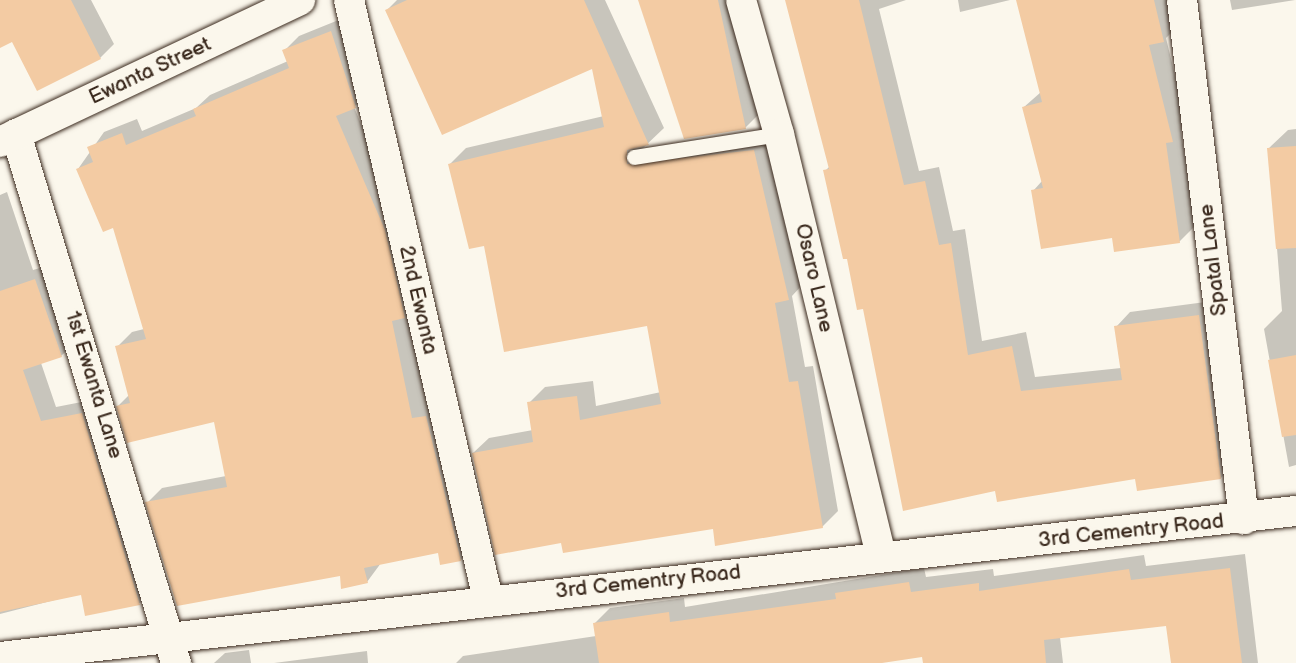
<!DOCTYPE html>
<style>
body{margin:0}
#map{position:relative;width:1296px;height:663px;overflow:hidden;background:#fbf7ec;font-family:"Balsamiq Sans",sans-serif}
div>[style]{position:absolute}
.shadow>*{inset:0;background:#0003}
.building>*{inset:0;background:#f3cba3}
.roads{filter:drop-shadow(0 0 2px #3b2a1e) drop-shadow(0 0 2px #3b2a1e)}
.service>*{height:15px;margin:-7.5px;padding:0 7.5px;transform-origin:7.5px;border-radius:7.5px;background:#fbf7ec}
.minor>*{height:30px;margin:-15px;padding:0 15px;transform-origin:15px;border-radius:15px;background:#fbf7ec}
span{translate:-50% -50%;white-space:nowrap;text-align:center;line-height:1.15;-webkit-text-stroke:4.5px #fbf7ec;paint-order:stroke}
.street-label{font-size:21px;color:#3b2a1e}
</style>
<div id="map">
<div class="shadow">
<div style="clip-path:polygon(0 0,91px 0,114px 44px,100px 58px,12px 40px,0 46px)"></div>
<div style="clip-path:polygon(397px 0,605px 0,664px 128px,642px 149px,770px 135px,804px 283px,792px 296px,805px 367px,813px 366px,838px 511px,822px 527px,714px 527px,563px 541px,473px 453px,489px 438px,533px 430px,529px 403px,545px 387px,593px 381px,596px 406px,661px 392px,648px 325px,485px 244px,450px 164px,466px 148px,604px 116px,593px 67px,387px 10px)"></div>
<div style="clip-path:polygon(639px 0,737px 0,761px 112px,745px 128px)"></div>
<div style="clip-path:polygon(786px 0,906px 0,879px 9px,919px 171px,939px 167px,953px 231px,965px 229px,982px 341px,1026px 332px,1035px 377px,1121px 368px,1116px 327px,1130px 312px,1213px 301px,1235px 463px,1221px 478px,1137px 477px,996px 490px,864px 307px,825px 171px,830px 166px)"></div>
<div style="clip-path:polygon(958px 0,1010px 0,960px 12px)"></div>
<div style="clip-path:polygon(1017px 0,1173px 0,1179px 25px,1166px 38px,1187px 125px,1181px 131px,1195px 226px,1179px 242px,1114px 236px,1033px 191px,1042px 181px,1024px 107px,1041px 92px)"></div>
<div style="clip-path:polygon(1230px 0,1295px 0,1232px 10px)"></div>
<div style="clip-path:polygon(346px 17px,371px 91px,354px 107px,399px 215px,408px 312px,427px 404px,441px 401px,476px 544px,461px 560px,442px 563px,439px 552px,381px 563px,367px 582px,147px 503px,162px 488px,226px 476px,215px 420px,118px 406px,129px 395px,117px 347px,132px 332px,144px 329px,114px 226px,78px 169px,104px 132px,137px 119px,142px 131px,196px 108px,210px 95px,288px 61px,284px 51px,299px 36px)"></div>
<div style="clip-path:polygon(1296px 129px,1296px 465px,1289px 467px,1264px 329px,1282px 311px,1269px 148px,1288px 130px)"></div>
<div style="clip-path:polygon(7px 192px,33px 270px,50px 265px,77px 341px,61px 356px,41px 363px,56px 407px,97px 399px,155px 588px,140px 603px,87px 614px,82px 593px,0 614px,0 195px)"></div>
<div style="clip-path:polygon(1245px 554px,1258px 663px,1172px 663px,1168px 624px,1060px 637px,1063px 663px,924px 663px,924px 656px,871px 663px,456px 663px,463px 656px,596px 636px,594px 624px,610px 608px,684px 598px,685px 607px,924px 568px,926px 577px,993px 569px,994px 576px,1144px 555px,1146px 566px)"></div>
<div style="clip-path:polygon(249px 650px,251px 663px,214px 663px,225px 653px)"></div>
<div style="clip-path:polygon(367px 651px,368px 663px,274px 663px)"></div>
</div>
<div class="building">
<div style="clip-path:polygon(0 0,71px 0,101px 59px,37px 91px,12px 42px,0 48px)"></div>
<div style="clip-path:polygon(407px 0,584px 0,649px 145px,627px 150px,627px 164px,754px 150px,789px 300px,775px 303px,789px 382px,798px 381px,823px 528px,715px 546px,713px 529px,563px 553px,561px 543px,495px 555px,472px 453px,533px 442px,527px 402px,577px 396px,580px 420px,661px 404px,647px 326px,504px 352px,484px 246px,469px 249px,448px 164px,604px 127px,592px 69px,442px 135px,385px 10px)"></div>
<div style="clip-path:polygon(638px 0,718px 0,746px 129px,684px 139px)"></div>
<div style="clip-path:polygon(785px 0,859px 0,904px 185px,925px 181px,939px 245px,951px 243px,968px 355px,1012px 346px,1021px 391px,1122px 380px,1114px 326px,1199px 315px,1221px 479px,1137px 491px,1135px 479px,997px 502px,995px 491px,903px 511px,863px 309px,857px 310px,847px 259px,843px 259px,823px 170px,829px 169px)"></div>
<div style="clip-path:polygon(1016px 0,1154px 0,1164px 42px,1149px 45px,1173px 142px,1166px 143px,1180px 243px,1114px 252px,1112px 238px,1041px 249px,1031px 190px,1043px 188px,1022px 107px,1042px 102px)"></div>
<div style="clip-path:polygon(331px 31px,356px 108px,336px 116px,385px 230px,405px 318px,392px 321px,412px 418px,426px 416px,461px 561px,440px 565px,438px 553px,364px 568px,368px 583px,341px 589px,340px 576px,177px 606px,145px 502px,227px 487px,214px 422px,127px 443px,116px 406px,130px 403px,115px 346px,146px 339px,113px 228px,103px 232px,76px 169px,93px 162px,87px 147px,122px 133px,126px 145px,196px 116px,193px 109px,289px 68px,282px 50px)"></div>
<div style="clip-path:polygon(1296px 146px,1296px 248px,1276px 249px,1267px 148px)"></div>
<div style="clip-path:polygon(35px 279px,62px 357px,23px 370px,41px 421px,82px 413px,140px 605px,85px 616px,81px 595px,0 612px,0 291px)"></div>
<div style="clip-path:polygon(1296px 355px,1296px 435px,1282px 437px,1268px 360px)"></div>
<div style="clip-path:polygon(1230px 568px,1242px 663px,1171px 663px,1166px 626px,1044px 640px,1046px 663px,923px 663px,922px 657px,882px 663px,599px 663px,593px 623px,669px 612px,670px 622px,836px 599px,835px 593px,909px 582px,911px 592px,979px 583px,979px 591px,1129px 569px,1131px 580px)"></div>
</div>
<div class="roads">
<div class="service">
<div style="left:634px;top:157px;width:147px;rotate:-9deg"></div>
</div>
<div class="minor">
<div style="left:349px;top:0;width:615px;rotate:76.94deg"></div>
<div style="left:741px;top:0;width:139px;rotate:74.2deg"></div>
<div style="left:779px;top:134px;width:435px;rotate:76.4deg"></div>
<div style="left:1182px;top:0;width:523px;rotate:83.19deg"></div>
<div style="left:16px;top:134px;width:553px;rotate:73.17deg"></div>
<div style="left:0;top:142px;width:332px;rotate:-25.3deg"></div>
<div style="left:0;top:657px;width:1304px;rotate:-6.43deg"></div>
</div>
</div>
<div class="street-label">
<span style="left:150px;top:71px;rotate:-25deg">Ewanta Street</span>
<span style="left:1213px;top:260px;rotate:-97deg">Spatal Lane</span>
<span style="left:814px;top:278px;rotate:77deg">Osaro Lane</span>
<span style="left:418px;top:300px;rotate:77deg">2nd Ewanta</span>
<span style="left:94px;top:385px;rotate:73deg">1st Ewanta Lane</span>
<span style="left:1131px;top:531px;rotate:-6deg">3rd Cementry Road</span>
<span style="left:648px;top:582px;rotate:-6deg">3rd Cementry Road</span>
</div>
</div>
